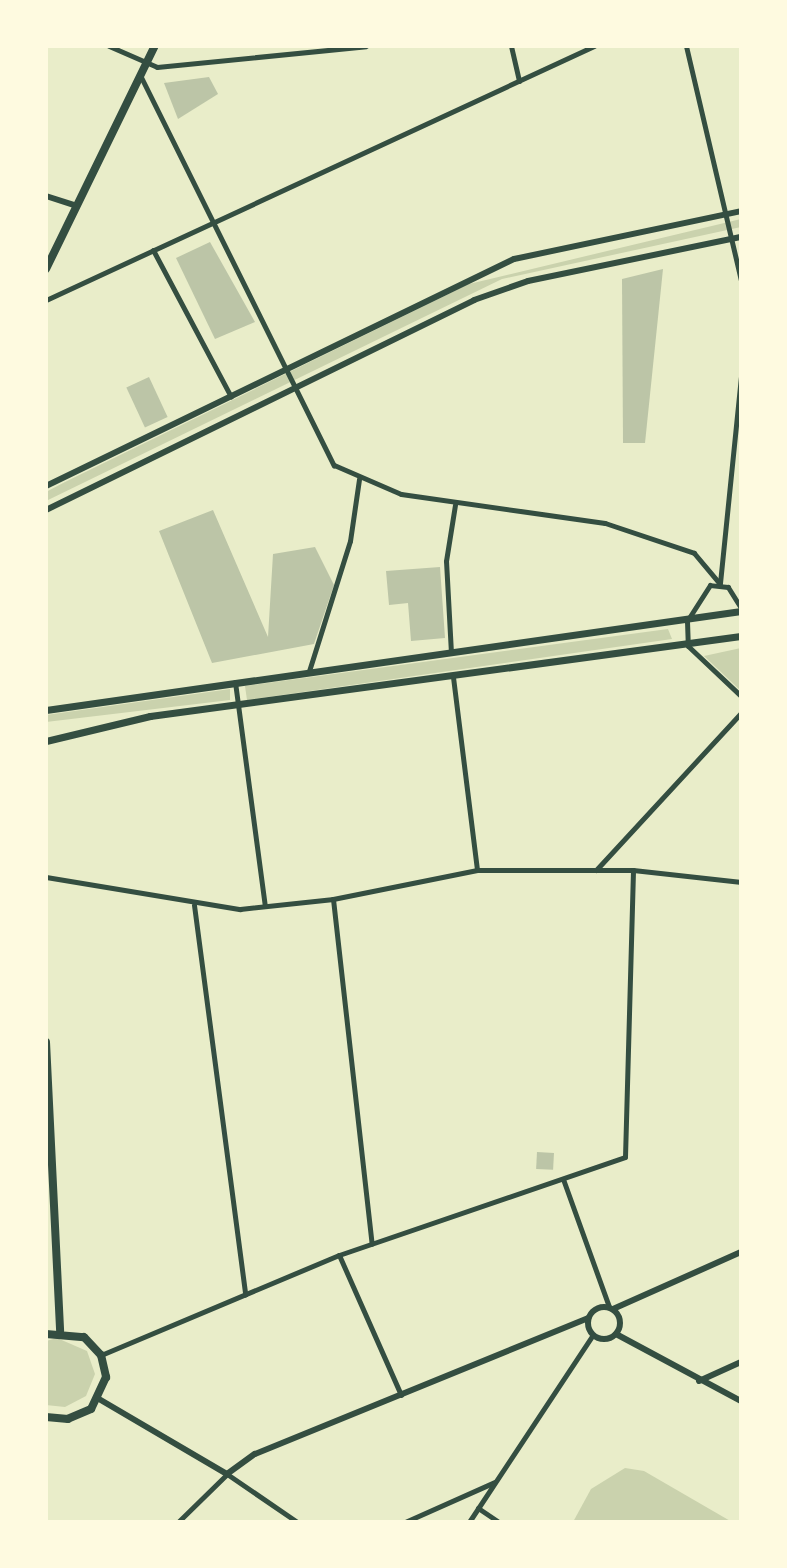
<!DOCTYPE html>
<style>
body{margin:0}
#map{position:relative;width:787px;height:1568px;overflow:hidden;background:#e9edc9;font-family:Helvetica,sans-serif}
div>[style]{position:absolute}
.green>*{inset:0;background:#cad2ad}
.building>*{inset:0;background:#bcc5a7;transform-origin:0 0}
.minor>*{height:5px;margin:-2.5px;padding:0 2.5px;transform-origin:2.5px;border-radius:2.5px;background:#344e41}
.tertiary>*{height:6px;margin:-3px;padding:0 3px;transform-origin:3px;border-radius:3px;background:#344e41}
.tertiary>.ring{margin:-3px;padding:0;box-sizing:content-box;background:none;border:6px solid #344e41;border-radius:50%}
.secondary>*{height:7px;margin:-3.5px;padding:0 3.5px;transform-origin:3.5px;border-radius:3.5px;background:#344e41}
.primary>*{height:8px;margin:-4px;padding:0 4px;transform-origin:4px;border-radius:4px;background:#344e41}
span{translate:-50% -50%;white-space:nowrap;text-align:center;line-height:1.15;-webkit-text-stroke:8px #fefae0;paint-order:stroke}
.frame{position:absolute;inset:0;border:48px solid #fefae0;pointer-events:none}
</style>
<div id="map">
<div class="green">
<div style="clip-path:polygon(741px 219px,741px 227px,502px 279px,46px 501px,46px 492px,65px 482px,469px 284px)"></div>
<div style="clip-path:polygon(668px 629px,672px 639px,247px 700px,245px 686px)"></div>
<div style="clip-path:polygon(741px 648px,741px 691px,704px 656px)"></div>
<div style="clip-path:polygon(230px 689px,230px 700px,46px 722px,46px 715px)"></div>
<div style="clip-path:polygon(57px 1338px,87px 1351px,95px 1374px,86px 1396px,65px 1407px,46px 1405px,46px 1341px)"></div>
<div style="clip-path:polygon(625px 1468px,644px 1471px,732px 1522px,573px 1522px,591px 1489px)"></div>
</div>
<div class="building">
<div style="clip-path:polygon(209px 77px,218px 94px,178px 119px,164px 83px)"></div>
<div style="clip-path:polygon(210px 242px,255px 322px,215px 339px,176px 258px)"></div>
<div style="clip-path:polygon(663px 269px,645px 443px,623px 443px,622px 279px)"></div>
<div style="left:149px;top:377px;width:44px;height:25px;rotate:65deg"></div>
<div style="clip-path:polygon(213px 510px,268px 637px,273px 554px,315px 547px,334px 585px,314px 644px,212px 663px,159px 531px)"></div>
<div style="clip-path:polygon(440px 567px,445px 638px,411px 641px,408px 603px,389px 605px,386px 571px)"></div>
<div style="left:537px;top:1152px;width:17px;height:17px;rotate:3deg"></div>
</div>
<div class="minor">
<div style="left:109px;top:46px;width:52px;rotate:23.6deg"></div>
<div style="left:157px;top:67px;width:210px;rotate:-5.7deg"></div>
<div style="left:511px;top:46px;width:36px;rotate:77deg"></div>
<div style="left:686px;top:46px;width:241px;rotate:76.8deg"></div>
<div style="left:140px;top:75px;width:436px;rotate:63.6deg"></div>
<div style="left:334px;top:465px;width:73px;rotate:23.4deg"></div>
<div style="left:401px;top:494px;width:206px;rotate:8.1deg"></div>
<div style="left:605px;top:523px;width:94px;rotate:18.6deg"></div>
<div style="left:694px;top:553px;width:40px;rotate:50deg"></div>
<div style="left:153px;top:250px;width:166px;rotate:62deg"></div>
<div style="left:46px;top:300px;width:604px;rotate:-24.87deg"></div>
<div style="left:720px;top:583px;width:207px;rotate:-84.2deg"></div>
<div style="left:741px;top:608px;width:25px;rotate:-122deg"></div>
<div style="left:728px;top:587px;width:18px;rotate:-174deg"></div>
<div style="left:710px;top:585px;width:43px;rotate:122.6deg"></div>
<div style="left:687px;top:621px;width:25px;rotate:88deg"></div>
<div style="left:688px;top:646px;width:73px;rotate:43.3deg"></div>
<div style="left:451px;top:653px;width:92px;rotate:-93.1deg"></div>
<div style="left:446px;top:561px;width:57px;rotate:-80.9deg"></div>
<div style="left:309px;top:671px;width:136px;rotate:-72.5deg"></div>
<div style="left:350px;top:541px;width:63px;rotate:-81.7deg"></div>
<div style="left:453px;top:677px;width:194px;rotate:82.9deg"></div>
<div style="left:235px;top:682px;width:226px;rotate:82.4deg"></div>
<div style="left:596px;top:870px;width:214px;rotate:-47.3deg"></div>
<div style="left:46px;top:877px;width:197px;rotate:9.4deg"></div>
<div style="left:240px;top:909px;width:94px;rotate:-6.1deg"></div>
<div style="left:333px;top:899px;width:147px;rotate:-11.4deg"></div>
<div style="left:477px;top:870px;width:156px"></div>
<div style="left:633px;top:870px;width:109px;rotate:6.3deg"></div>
<div style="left:333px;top:899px;width:347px;rotate:83.6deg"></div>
<div style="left:194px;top:905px;width:393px;rotate:82.5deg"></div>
<div style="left:563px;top:1179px;width:136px;rotate:70.2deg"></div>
<div style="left:339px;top:1255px;width:153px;rotate:66.1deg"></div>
<div style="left:101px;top:1355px;width:258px;rotate:-22.8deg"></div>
<div style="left:339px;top:1255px;width:302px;rotate:-18.9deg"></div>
<div style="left:625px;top:1157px;width:287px;rotate:-88.4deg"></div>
<div style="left:478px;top:1508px;width:25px;rotate:34deg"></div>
<div style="left:178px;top:1522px;width:69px;rotate:-44.4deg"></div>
<div style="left:227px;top:1474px;width:85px;rotate:34.4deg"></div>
<div style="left:405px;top:1522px;width:98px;rotate:-24deg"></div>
<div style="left:469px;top:1522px;width:224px;rotate:-56.5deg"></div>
</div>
<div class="tertiary">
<div style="left:46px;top:196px;width:29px;rotate:18deg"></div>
<div style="left:46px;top:486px;width:520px;rotate:-25.88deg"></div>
<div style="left:514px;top:259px;width:232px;rotate:-11.9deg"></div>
<div style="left:46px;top:510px;width:477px;rotate:-26.1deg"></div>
<div style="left:474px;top:300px;width:57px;rotate:-19.4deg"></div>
<div style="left:528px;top:281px;width:217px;rotate:-11.7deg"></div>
<div class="ring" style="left:588px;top:1307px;width:26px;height:26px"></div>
<div style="left:613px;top:1309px;width:140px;rotate:-24deg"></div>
<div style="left:616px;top:1334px;width:142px;rotate:28.2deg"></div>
<div style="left:699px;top:1381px;width:46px;rotate:-24.3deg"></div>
<div style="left:99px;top:1399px;width:148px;rotate:30.4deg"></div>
<div style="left:227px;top:1474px;width:34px;rotate:-36deg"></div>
<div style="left:255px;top:1454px;width:360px;rotate:-22.2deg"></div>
</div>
<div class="secondary">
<div style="left:46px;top:710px;width:702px;rotate:-8.11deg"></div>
<div style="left:46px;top:741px;width:107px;rotate:-13.5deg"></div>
<div style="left:150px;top:716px;width:596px;rotate:-7.71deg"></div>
</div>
<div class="primary">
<div style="left:46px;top:269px;width:248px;rotate:-64deg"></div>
<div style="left:46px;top:1042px;width:289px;rotate:87.2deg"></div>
<div style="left:46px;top:1334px;width:38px;rotate:5deg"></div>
<div style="left:84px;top:1337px;width:25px;rotate:47deg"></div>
<div style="left:101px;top:1355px;width:23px;rotate:77deg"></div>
<div style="left:106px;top:1377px;width:35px;rotate:115deg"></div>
<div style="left:91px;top:1409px;width:25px;rotate:157deg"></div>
<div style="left:68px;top:1419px;width:22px;rotate:-175deg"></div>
</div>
<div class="frame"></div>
</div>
